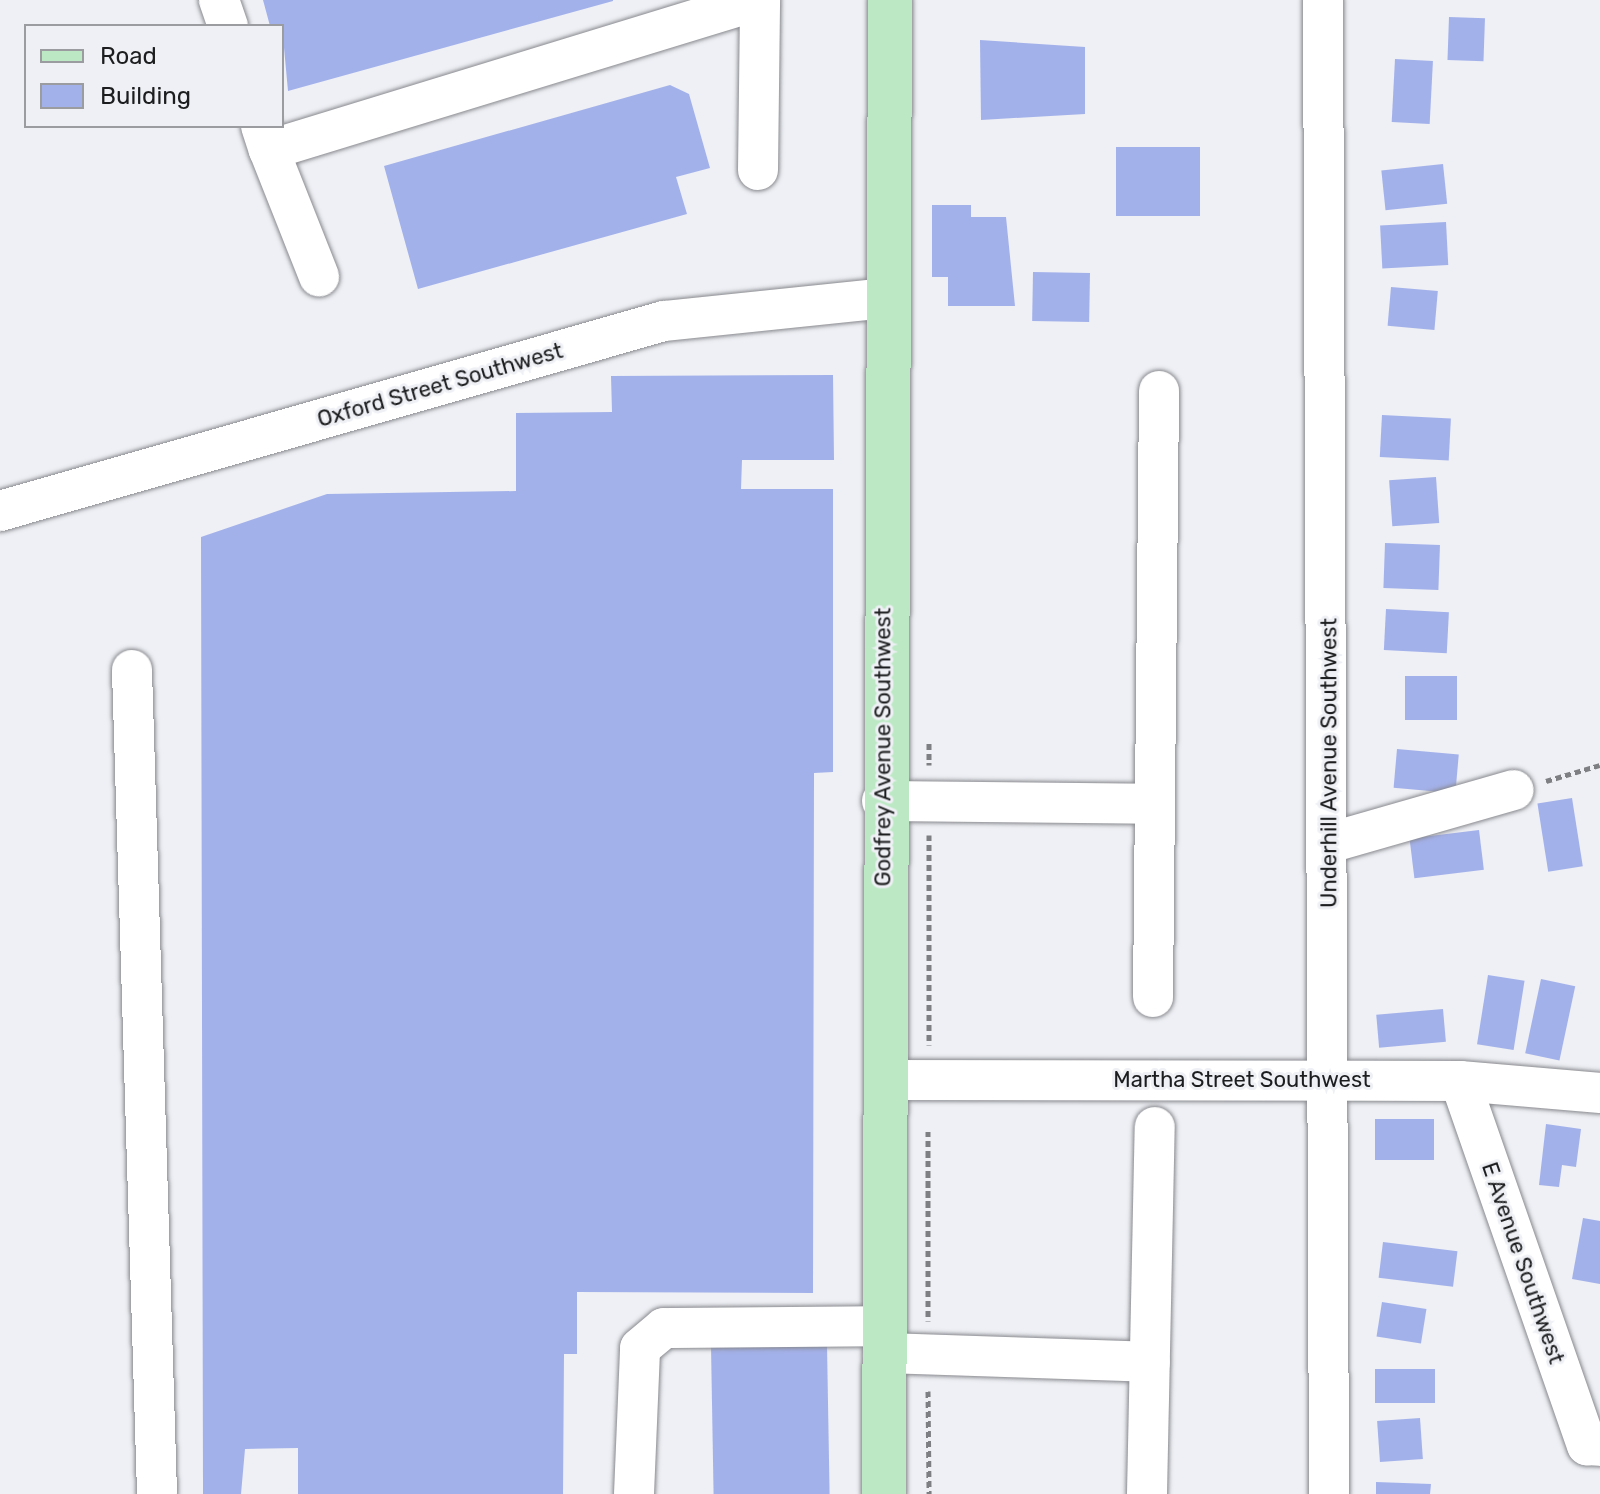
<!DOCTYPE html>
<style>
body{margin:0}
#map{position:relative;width:1600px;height:1494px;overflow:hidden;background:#eef0f5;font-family:Rubik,sans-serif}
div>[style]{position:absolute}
.building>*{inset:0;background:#a3b1ea;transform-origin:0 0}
.path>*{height:5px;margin-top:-2.5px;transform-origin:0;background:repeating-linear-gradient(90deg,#7d7f82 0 6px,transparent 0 10px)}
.roads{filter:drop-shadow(0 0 2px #88898e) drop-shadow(0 0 2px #88898e)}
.minor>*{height:40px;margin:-20px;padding:0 20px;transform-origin:20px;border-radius:20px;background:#fff}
.major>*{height:44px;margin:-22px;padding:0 22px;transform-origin:22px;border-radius:22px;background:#bce9c4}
span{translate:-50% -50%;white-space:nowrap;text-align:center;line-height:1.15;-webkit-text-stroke:6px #eef0f5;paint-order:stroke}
.street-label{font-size:22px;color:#1c1d1e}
.legend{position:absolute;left:24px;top:24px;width:260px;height:104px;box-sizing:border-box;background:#eef0f5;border:2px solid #9a9c9f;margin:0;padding:10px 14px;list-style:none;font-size:24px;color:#1c1d1e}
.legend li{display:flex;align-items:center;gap:16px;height:40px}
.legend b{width:40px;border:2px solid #9a9c9f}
</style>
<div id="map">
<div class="building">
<div style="clip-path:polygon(263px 0,613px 0,613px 1px,288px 91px,282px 26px,270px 26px)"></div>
<div style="left:1449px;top:17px;width:36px;height:43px;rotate:2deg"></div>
<div style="clip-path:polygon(980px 40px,1085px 47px,1085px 114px,981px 120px)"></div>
<div style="left:1395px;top:59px;width:38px;height:63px;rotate:3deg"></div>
<div style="clip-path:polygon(670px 85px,689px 94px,710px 168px,676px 177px,687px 214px,418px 289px,384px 166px)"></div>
<div style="left:1116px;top:147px;width:84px;height:69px"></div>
<div style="left:1443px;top:164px;width:40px;height:62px;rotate:84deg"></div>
<div style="clip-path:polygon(932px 205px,971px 205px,971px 217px,1006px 217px,1015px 306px,948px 306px,948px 277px,932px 277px)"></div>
<div style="left:1446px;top:222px;width:43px;height:66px;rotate:87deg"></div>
<div style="left:1033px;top:272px;width:57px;height:49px;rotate:1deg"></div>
<div style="left:1391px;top:287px;width:47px;height:39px;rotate:5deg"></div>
<div style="clip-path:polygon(833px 375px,834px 460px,742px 460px,741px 489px,833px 489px,833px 772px,814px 773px,813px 1293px,577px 1292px,577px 1354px,564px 1354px,563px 1494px,298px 1494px,298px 1448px,245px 1449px,241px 1494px,203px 1494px,201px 537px,327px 494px,516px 491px,516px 413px,612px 412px,611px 376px)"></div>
<div style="left:1382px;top:415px;width:69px;height:42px;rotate:3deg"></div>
<div style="left:1436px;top:477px;width:46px;height:47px;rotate:86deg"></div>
<div style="left:1385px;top:543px;width:55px;height:45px;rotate:2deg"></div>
<div style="left:1386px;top:609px;width:63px;height:41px;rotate:3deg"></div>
<div style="left:1405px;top:676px;width:52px;height:44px"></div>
<div style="left:1397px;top:749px;width:62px;height:39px;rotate:5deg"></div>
<div style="left:1572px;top:798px;width:69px;height:35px;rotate:81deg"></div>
<div style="left:1479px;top:830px;width:40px;height:70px;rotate:83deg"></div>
<div style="left:1488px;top:975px;width:37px;height:70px;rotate:9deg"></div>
<div style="left:1541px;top:979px;width:35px;height:76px;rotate:12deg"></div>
<div style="left:1443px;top:1009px;width:33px;height:67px;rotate:85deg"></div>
<div style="left:1375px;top:1119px;width:59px;height:41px"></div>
<div style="clip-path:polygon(1546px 1124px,1581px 1129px,1576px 1167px,1562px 1165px,1559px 1187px,1539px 1185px)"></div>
<div style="clip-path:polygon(1583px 1218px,1600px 1221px,1600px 1284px,1572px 1279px)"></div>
<div style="left:1383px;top:1242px;width:75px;height:36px;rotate:7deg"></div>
<div style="left:1382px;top:1302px;width:45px;height:35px;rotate:9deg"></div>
<div style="left:827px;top:1345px;width:149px;height:116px;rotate:89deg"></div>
<div style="left:1435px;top:1369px;width:34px;height:60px;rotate:90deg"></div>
<div style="left:1420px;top:1418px;width:41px;height:43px;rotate:86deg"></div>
<div style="clip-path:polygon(1376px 1482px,1431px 1484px,1430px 1494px,1376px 1494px)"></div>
</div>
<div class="path">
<div style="left:929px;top:743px;width:22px;rotate:90deg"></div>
<div style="left:1546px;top:781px;width:56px;rotate:-16.5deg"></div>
<div style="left:929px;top:835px;width:210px;rotate:90deg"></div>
<div style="left:928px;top:1131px;width:190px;rotate:90deg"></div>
<div style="left:928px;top:1391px;width:103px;rotate:89.4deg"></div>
</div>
<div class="roads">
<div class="minor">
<div style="left:219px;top:0;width:28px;rotate:71deg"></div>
<div style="left:1323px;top:0;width:1494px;rotate:89.77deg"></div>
<div style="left:261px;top:126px;width:25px;rotate:72deg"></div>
<div style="left:269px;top:150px;width:512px;rotate:-17.02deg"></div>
<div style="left:269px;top:150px;width:136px;rotate:68.4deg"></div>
<div style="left:758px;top:170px;width:170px;rotate:-89.3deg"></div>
<div style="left:0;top:511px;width:691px;rotate:-15.97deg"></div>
<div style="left:664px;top:321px;width:224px;rotate:-5.9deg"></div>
<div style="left:132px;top:670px;width:824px;rotate:88.26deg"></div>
<div style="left:882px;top:801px;width:273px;rotate:0.6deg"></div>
<div style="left:1329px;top:843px;width:192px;rotate:-16deg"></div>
<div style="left:1153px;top:997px;width:606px;rotate:-89.43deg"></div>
<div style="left:884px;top:1080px;width:576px;rotate:0.1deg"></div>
<div style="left:1460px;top:1081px;width:141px;rotate:4.9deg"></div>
<div style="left:1460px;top:1081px;width:386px;rotate:70.8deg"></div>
<div style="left:1587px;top:1445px;width:13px;rotate:4deg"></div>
<div style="left:883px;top:1353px;width:267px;rotate:1.9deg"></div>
<div style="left:634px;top:1494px;width:146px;rotate:-87.6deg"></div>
<div style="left:640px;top:1348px;width:31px;rotate:-40deg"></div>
<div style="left:664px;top:1328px;width:220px;rotate:-0.5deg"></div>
<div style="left:1147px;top:1494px;width:367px;rotate:-88.8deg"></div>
</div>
<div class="major">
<div style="left:884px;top:1494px;width:1494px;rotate:-89.77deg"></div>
</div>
</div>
<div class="street-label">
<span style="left:440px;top:385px;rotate:-16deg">Oxford Street Southwest</span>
<span style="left:883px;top:747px;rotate:-90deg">Godfrey Avenue Southwest</span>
<span style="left:1329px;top:763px;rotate:-90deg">Underhill Avenue Southwest</span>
<span style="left:1242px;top:1080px">Martha Street Southwest</span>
<span style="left:1523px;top:1263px;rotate:71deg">E Avenue Southwest</span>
</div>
<ul class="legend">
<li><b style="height:10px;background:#bce9c4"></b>Road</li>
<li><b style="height:22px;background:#a3b1ea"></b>Building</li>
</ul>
</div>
